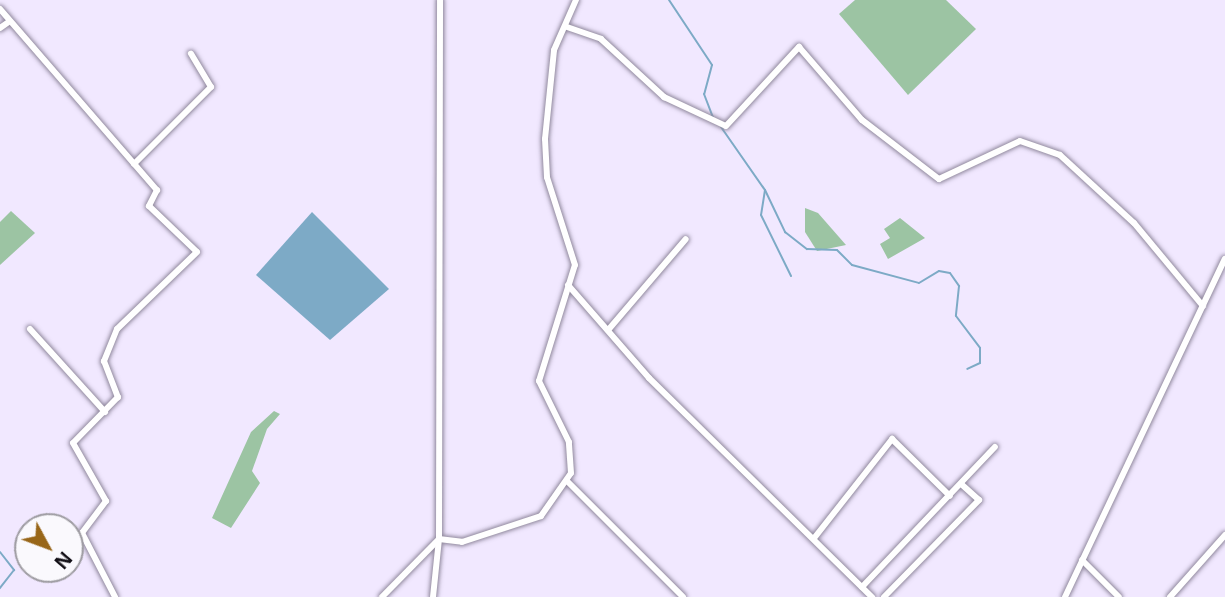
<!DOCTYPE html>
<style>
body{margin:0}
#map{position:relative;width:1225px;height:597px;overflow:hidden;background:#f1e8ff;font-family:"Open Sans",sans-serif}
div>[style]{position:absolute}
.forest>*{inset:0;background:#9cc4a3}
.water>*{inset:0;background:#7daac6}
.stream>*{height:2px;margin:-1px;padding:0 1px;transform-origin:1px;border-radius:1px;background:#7daac6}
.roads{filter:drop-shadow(0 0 2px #91899e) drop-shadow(0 0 2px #91899e)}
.minor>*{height:6px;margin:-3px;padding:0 3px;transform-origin:3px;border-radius:3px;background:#fff}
span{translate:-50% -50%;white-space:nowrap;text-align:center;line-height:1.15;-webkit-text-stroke:6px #faf9fd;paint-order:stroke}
.north{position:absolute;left:14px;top:513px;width:70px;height:70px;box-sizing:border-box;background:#faf9fd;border:2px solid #9d9ba1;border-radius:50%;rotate:131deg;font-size:19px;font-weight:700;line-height:28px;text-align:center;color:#120f16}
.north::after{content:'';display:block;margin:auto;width:24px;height:32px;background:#986619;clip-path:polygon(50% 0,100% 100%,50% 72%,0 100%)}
</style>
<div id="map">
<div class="forest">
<div style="clip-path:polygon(855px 0,946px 0,976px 29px,908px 95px,839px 14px)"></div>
<div style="clip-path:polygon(805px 208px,818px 213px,846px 245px,817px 251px,805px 232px)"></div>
<div style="clip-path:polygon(11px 211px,35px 233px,0 265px,0 222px)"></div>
<div style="clip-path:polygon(900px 218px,925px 238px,888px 259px,880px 244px,890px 238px,884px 229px)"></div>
<div style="clip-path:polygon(274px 411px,280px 414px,267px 429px,252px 471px,260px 483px,231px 528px,212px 518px,251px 432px)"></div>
</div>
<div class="water">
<div style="clip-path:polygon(312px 212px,389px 289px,330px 340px,256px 275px)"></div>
</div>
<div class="stream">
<div style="left:669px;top:0;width:78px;rotate:56.5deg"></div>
<div style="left:712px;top:65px;width:30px;rotate:105deg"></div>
<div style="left:704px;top:94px;width:25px;rotate:69deg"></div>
<div style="left:721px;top:127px;width:77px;rotate:55.1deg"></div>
<div style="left:765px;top:190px;width:25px;rotate:99deg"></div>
<div style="left:761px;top:215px;width:68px;rotate:63.8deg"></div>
<div style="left:765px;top:190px;width:47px;rotate:64.5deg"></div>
<div style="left:785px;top:232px;width:28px;rotate:38deg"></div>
<div style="left:807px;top:249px;width:30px;rotate:2deg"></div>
<div style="left:837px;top:250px;width:21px;rotate:45deg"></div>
<div style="left:852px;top:265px;width:69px;rotate:15deg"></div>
<div style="left:919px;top:283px;width:23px;rotate:-31deg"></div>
<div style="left:939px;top:271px;width:11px;rotate:10deg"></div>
<div style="left:950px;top:273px;width:16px;rotate:55deg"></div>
<div style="left:959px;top:286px;width:30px;rotate:96deg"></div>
<div style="left:956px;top:316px;width:40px;rotate:53deg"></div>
<div style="left:980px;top:348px;width:15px;rotate:90deg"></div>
<div style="left:980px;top:363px;width:14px;rotate:155deg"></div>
<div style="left:0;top:552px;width:23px;rotate:52deg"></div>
<div style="left:14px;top:570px;width:23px;rotate:128deg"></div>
</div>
<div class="roads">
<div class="minor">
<div style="left:0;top:9px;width:240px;rotate:49.1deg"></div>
<div style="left:157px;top:190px;width:18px;rotate:117deg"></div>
<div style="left:149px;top:206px;width:66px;rotate:43.8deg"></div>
<div style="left:197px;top:252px;width:111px;rotate:136.1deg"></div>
<div style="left:117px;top:329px;width:35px;rotate:112deg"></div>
<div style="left:104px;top:361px;width:39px;rotate:69deg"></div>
<div style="left:118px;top:397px;width:64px;rotate:134.4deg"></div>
<div style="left:73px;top:443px;width:67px;rotate:60.4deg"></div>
<div style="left:106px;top:501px;width:40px;rotate:127deg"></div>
<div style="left:82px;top:533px;width:72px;rotate:62.7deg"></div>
<div style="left:567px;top:27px;width:36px;rotate:19deg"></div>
<div style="left:601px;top:39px;width:86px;rotate:42.6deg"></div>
<div style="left:664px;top:97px;width:68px;rotate:25.1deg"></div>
<div style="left:726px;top:126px;width:108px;rotate:-47.3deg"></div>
<div style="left:799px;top:47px;width:96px;rotate:49.2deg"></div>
<div style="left:862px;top:120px;width:97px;rotate:37.5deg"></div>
<div style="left:939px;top:179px;width:89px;rotate:-25.1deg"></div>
<div style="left:1020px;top:141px;width:42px;rotate:19.3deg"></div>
<div style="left:1060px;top:155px;width:100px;rotate:42.6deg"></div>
<div style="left:1134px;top:223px;width:108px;rotate:50.3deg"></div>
<div style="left:0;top:28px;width:12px;rotate:-35deg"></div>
<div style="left:134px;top:164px;width:109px;rotate:-45deg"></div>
<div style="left:211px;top:87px;width:39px;rotate:-121deg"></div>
<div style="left:568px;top:285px;width:123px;rotate:48.9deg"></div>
<div style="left:649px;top:378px;width:313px;rotate:44.5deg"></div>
<div style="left:30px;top:329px;width:112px;rotate:47.9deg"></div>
<div style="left:609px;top:329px;width:118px;rotate:-49.5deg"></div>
<div style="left:567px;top:481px;width:164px;rotate:45deg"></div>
<div style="left:815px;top:537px;width:125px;rotate:-51.8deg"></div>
<div style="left:892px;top:439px;width:81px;rotate:44.5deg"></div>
<div style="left:1082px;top:560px;width:52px;rotate:45deg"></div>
<div style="left:862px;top:587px;width:193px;rotate:-46.5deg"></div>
<div style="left:382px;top:597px;width:81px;rotate:-45.5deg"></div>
<div style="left:439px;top:539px;width:539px;rotate:-89.89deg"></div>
<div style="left:433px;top:597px;width:58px;rotate:-84.1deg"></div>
<div style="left:439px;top:539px;width:23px;rotate:7deg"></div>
<div style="left:462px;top:542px;width:83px;rotate:-18.2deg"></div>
<div style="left:541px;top:516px;width:52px;rotate:-55.1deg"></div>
<div style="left:571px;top:473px;width:31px;rotate:-94deg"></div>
<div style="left:569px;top:442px;width:68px;rotate:-116.2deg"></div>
<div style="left:539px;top:381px;width:121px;rotate:-72.8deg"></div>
<div style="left:575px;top:265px;width:92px;rotate:-107.7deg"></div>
<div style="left:547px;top:177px;width:38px;rotate:-93deg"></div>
<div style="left:545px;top:139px;width:89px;rotate:-84.2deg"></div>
<div style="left:554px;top:50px;width:55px;rotate:-66.3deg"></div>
<div style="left:884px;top:597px;width:136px;rotate:-45.6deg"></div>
<div style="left:979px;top:500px;width:24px;rotate:-138deg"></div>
<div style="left:1065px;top:597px;width:374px;rotate:-64.7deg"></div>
<div style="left:1170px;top:597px;width:83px;rotate:-48.4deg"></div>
</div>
</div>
<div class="north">N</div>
</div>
